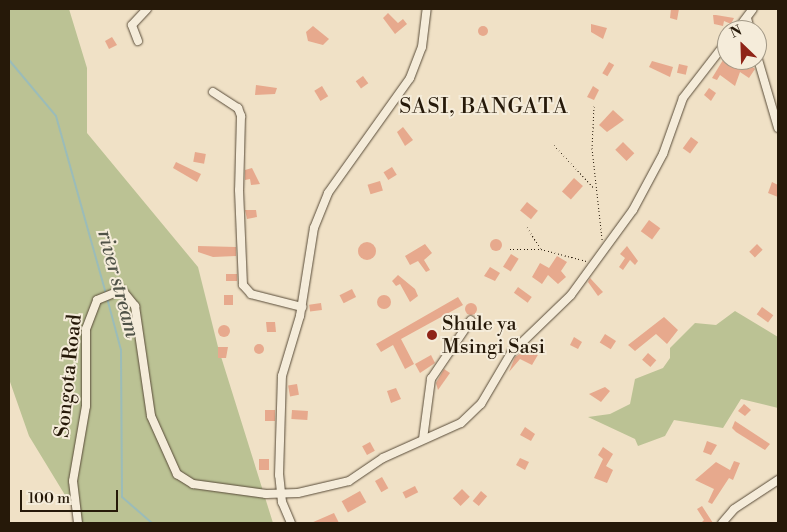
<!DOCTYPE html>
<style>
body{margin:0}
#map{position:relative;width:787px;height:532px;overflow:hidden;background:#f0e1c6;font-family:"Libre Bodoni",serif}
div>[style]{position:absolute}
.green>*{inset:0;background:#bbc294}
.stream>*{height:2px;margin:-1px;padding:0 1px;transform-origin:1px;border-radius:1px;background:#9bbcb9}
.building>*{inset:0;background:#e7a98d;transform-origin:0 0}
.round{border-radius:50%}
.path>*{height:1px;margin-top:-0.5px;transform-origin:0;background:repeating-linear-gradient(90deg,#261909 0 1px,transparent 0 3.5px)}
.roads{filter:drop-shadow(0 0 1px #584b38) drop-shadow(0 0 1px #584b38)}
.minor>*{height:8px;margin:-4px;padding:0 4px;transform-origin:4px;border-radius:4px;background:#f5ecda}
.dots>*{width:14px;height:14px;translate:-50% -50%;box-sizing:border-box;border:2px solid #f5ecda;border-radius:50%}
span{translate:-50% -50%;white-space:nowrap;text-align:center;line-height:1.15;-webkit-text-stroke:4px #f5ecda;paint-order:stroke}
.poi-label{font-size:20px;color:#261909}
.left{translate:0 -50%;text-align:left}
.street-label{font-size:20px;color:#261909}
.neighbourhood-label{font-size:21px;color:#261909;letter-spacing:1px}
.water-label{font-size:21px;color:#4f5247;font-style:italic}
.frame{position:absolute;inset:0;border:10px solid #261909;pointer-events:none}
.north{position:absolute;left:717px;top:20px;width:50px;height:50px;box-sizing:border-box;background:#f5ecda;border:1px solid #a29886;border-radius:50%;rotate:336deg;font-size:14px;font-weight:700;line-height:20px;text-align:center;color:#261909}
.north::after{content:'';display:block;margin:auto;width:18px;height:22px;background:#8f2418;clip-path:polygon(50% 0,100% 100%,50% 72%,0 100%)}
.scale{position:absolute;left:20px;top:490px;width:98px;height:22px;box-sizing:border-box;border:2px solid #261909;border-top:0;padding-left:6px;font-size:15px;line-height:18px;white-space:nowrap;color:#261909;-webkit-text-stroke:4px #f5ecda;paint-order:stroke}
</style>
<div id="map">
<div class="green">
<div style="clip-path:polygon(9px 9px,69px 9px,87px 68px,87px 133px,198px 267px,218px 347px,273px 523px,82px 523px,29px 436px,9px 379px)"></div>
<div style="clip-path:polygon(735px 311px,778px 337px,778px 408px,741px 399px,723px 428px,674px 420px,665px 436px,638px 446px,635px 439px,588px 417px,610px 414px,630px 404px,635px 379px,663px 368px,670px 358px,670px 348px,695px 323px,716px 325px)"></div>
</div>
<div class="stream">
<div style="left:9px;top:60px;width:73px;rotate:50deg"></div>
<div style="left:56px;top:116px;width:185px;rotate:74.3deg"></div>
<div style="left:107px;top:298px;width:54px;rotate:74.9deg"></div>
<div style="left:121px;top:350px;width:147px;rotate:89.6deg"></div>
<div style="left:122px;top:497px;width:40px;rotate:41deg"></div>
</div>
<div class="building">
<div style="clip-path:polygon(671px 9px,679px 9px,677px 20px,670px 18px)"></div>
<div style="clip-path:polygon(388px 13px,398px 23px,403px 19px,407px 24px,395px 34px,383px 18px)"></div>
<div style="clip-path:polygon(713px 15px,716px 15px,734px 18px,731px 24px,724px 21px,723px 26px,714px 24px)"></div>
<div style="clip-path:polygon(591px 24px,607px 28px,603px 39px,591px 32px)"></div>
<div class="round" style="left:478px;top:26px;width:10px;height:10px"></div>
<div style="clip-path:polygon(313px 26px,329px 39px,323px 45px,308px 41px,306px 32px)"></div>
<div style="clip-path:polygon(112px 37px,117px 45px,109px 49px,105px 41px)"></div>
<div style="clip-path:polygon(723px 60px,744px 60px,755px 69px,749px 78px,740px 72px,735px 86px,720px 75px,717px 80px,712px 78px)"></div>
<div style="clip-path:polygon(652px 61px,673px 67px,670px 77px,649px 67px)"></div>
<div style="left:609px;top:62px;width:6px;height:13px;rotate:31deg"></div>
<div style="left:679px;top:64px;width:9px;height:9px;rotate:13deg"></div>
<div style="left:363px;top:76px;width:9px;height:9px;rotate:54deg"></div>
<div style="clip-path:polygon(256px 85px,277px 88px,275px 94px,255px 95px)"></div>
<div style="left:322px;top:86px;width:12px;height:9px;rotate:59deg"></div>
<div style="clip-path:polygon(593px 86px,599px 90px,594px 100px,587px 97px)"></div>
<div style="clip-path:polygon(709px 88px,716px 93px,711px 101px,704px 95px)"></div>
<div style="clip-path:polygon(613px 110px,624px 120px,607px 132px,599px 125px)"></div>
<div style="clip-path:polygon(403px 127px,413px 140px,405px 146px,397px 132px)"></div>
<div style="left:691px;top:137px;width:9px;height:14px;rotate:36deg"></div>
<div style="left:623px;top:142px;width:16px;height:11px;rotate:45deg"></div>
<div style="left:195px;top:152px;width:11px;height:10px;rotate:10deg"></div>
<div style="clip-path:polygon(176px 162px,201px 174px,197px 182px,173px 168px)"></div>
<div style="left:392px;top:167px;width:9px;height:10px;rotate:58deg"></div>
<div style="clip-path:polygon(252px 168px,260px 184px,251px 185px,250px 179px,245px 180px,245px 170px)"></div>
<div style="left:574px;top:178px;width:12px;height:18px;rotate:42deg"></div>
<div style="left:380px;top:181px;width:10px;height:13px;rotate:73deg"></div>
<div style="clip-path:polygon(772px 182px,778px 185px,778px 197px,768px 193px)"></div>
<div style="left:527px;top:202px;width:14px;height:11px;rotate:39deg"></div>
<div style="clip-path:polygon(245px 210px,256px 210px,257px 217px,247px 219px)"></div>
<div style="left:649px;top:220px;width:14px;height:14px;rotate:36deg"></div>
<div class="round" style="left:490px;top:239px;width:12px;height:12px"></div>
<div class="round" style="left:358px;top:242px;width:18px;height:18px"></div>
<div style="clip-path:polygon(425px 244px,432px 253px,424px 260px,430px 270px,426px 272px,418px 261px,410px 265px,405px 256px)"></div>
<div style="left:757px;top:244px;width:8px;height:11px;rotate:45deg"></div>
<div style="clip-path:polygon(198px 246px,236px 247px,236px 256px,213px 257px,198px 252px)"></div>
<div style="clip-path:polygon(627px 246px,638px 261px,635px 265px,630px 260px,623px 270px,619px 267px,625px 258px,620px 254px)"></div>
<div style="left:511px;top:254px;width:9px;height:15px;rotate:32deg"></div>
<div style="clip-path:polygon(557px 256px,567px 262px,561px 271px,566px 277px,558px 284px,548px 275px,542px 284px,532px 277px,540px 263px,549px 268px)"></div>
<div style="clip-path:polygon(490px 267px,500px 273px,495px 281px,484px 276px)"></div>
<div style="left:226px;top:274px;width:11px;height:7px"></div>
<div style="clip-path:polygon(398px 275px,415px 289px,418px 296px,410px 302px,400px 284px,396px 286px,392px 281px)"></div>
<div style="clip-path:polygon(590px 278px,603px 292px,598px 296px,588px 282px)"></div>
<div style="left:518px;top:287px;width:17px;height:7px;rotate:36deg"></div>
<div style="left:352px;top:289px;width:9px;height:14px;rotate:63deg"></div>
<div class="round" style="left:377px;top:295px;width:14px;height:14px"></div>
<div style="left:224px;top:295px;width:9px;height:10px"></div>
<div style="clip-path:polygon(458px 297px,463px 305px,401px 339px,414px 364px,405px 369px,393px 345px,381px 352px,376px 344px)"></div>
<div style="left:321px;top:303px;width:7px;height:12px;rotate:82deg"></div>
<div class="round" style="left:465px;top:303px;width:12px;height:12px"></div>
<div style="left:762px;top:307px;width:14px;height:9px;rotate:36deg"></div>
<div style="clip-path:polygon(664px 317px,678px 330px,667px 344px,656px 334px,635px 351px,628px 345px)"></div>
<div style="clip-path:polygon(266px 322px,275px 322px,276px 332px,267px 332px)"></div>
<div class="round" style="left:218px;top:325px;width:12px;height:12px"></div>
<div style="left:605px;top:334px;width:13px;height:10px;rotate:32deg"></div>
<div style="clip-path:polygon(574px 337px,582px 342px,578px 349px,570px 345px)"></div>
<div class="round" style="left:254px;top:344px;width:10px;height:10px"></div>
<div style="clip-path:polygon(218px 347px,228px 347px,226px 358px,218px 358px)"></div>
<div style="clip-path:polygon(530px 348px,539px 353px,532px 365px,520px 359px,509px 372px,515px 357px)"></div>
<div style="left:648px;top:353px;width:11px;height:9px;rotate:41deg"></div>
<div style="clip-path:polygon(431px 355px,435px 363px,420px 373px,415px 364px)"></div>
<div style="clip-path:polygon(444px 369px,450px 373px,438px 390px,436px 383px)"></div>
<div style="left:297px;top:384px;width:11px;height:9px;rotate:80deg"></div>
<div style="clip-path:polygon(605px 387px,610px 391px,601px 402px,589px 394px)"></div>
<div style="clip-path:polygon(396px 388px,401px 399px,391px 403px,387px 391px)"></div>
<div style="clip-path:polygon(744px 404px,751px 410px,745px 416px,738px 411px)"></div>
<div style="left:275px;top:410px;width:11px;height:10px;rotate:90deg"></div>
<div style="left:292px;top:410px;width:16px;height:9px;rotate:4deg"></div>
<div style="clip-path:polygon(735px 421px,770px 444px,765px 450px,736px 432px,732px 428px)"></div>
<div style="clip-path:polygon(525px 427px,535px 434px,531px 441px,520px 435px)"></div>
<div style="clip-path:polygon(707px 441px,717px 445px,711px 455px,703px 452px)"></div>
<div style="left:370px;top:442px;width:10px;height:9px;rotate:61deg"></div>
<div style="clip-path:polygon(603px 447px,613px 454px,606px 466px,613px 470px,607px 483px,594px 478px,603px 459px,598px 455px)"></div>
<div style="clip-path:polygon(520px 458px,529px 462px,525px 470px,516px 465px)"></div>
<div style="left:259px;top:459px;width:10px;height:11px"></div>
<div style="clip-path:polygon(734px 461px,740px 463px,733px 480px,729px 478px,712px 504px,708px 502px,714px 489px,695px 480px,716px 462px,730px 470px)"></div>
<div style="left:382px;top:477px;width:13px;height:8px;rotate:61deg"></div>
<div style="left:415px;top:486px;width:7px;height:14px;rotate:63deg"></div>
<div style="left:462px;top:489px;width:11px;height:13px;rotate:45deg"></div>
<div style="left:360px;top:491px;width:13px;height:21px;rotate:61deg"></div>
<div style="left:481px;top:491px;width:8px;height:13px;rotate:40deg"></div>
<div style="clip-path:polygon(702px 506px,713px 523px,701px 523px,704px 520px,697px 509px)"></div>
<div style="clip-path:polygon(334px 513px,339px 523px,311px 523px)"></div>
</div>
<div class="path">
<div style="left:594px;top:106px;width:42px;rotate:92.7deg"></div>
<div style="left:592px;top:148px;width:92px;rotate:83.7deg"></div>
<div style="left:554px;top:145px;width:59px;rotate:47.1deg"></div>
<div style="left:527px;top:227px;width:25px;rotate:58deg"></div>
<div style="left:510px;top:249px;width:31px"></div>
<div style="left:541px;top:249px;width:47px;rotate:14.9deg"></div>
</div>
<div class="roads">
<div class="minor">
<div style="left:747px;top:18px;width:12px;rotate:76deg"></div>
<div style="left:737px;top:30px;width:26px;rotate:-53deg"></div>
<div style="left:138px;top:41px;width:17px;rotate:-111deg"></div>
<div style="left:132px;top:25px;width:22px;rotate:-47deg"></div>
<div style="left:757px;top:56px;width:75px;rotate:73.7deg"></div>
<div style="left:213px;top:92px;width:30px;rotate:33deg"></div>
<div style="left:238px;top:108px;width:9px;rotate:69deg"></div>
<div style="left:241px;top:116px;width:74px;rotate:91.5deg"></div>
<div style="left:239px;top:190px;width:95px;rotate:87.6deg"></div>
<div style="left:243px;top:285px;width:12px;rotate:48deg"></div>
<div style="left:251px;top:294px;width:53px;rotate:14.3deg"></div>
<div style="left:423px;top:439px;width:61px;rotate:-82.4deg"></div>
<div style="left:431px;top:379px;width:71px;rotate:-55.9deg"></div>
<div style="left:78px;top:523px;width:42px;rotate:-96.8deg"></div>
<div style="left:73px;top:481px;width:76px;rotate:-80.2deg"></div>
<div style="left:86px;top:406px;width:77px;rotate:-90deg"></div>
<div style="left:86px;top:329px;width:31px;rotate:-69deg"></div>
<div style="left:97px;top:300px;width:27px;rotate:-22deg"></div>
<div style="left:122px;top:290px;width:21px;rotate:51deg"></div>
<div style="left:135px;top:306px;width:111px;rotate:81.7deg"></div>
<div style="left:151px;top:416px;width:64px;rotate:65.9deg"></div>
<div style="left:177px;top:474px;width:19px;rotate:32deg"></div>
<div style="left:193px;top:484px;width:74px;rotate:7.8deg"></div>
<div style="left:266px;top:494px;width:32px;rotate:-2deg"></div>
<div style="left:298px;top:493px;width:52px;rotate:-13.2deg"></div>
<div style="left:349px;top:481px;width:41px;rotate:-34.1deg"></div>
<div style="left:383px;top:458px;width:85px;rotate:-24.2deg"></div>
<div style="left:461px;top:423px;width:28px;rotate:-44deg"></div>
<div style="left:481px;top:404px;width:59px;rotate:-59.5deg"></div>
<div style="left:511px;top:353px;width:83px;rotate:-44deg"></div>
<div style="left:571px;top:295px;width:105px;rotate:-53.9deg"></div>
<div style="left:633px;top:210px;width:64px;rotate:-61.8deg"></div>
<div style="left:663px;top:154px;width:59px;rotate:-70.3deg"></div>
<div style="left:683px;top:98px;width:72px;rotate:-52.3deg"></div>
<div style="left:291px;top:523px;width:23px;rotate:-113deg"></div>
<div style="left:282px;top:502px;width:27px;rotate:-96deg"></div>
<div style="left:279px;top:475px;width:99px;rotate:-88.3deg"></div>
<div style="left:282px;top:376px;width:63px;rotate:-73.3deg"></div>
<div style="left:300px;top:316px;width:89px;rotate:-81deg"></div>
<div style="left:314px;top:228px;width:38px;rotate:-68deg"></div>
<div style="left:328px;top:193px;width:141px;rotate:-54.5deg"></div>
<div style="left:410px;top:78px;width:33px;rotate:-69deg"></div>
<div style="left:422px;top:47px;width:38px;rotate:-83deg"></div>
<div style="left:722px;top:523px;width:18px;rotate:-49deg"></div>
<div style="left:734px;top:509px;width:53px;rotate:-33.4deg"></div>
</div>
</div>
<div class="dots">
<div style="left:432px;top:335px;background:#8f2418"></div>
</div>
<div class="poi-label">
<span class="left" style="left:442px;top:336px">Shule ya<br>Msingi Sasi</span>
</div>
<div class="street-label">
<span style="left:69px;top:376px;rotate:-84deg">Songota Road</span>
</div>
<div class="neighbourhood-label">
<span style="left:484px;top:107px">SASI, BANGATA</span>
</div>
<div class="water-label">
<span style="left:118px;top:284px;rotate:75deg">river stream</span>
</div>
<div class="frame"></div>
<div class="north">N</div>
<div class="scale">100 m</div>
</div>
